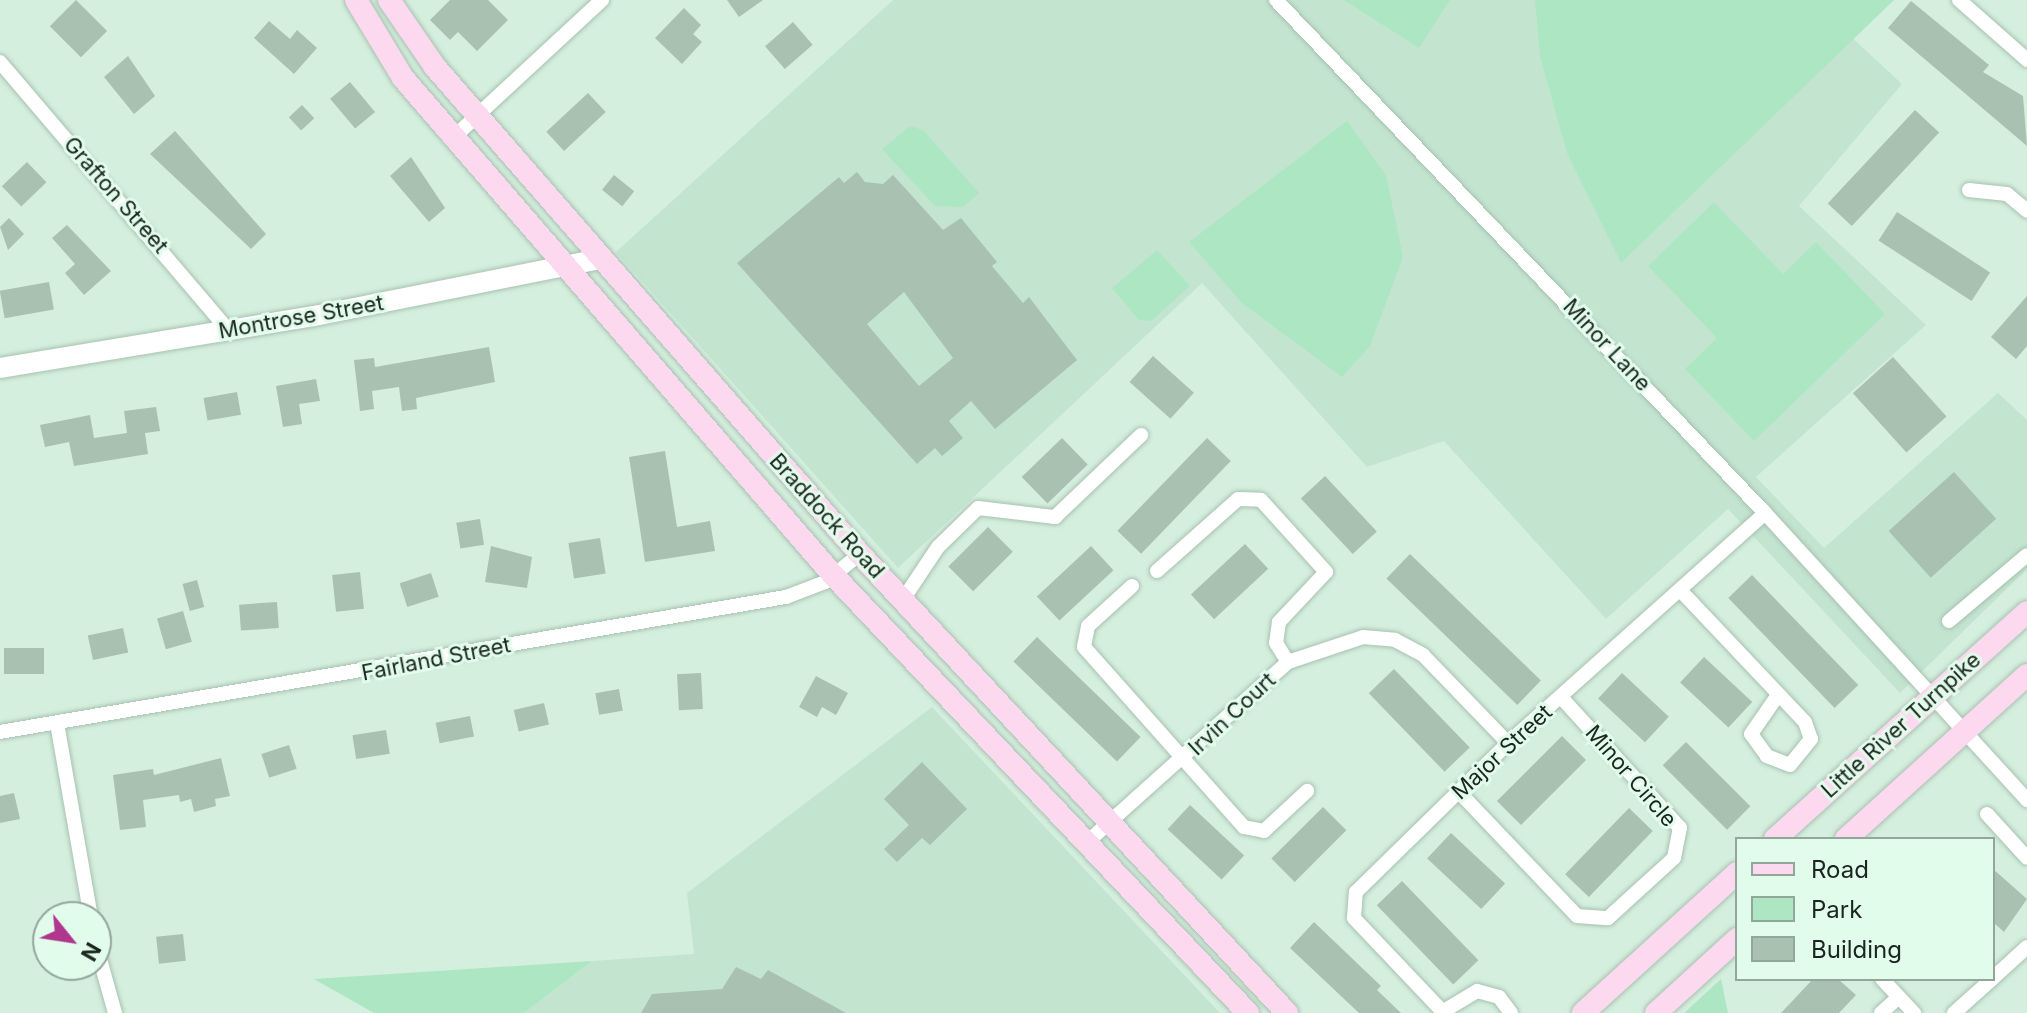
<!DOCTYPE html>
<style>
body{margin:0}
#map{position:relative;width:2027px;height:1013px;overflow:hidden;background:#d5efde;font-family:Inter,sans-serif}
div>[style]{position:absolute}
.built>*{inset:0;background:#c3e5d0}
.green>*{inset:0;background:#ade6c3}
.building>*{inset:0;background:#a8c1b1;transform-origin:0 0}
.roads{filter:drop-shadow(0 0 2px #a8c1b1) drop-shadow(0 0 2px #a8c1b1)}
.street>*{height:14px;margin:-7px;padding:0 7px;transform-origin:7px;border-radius:7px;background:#fff}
.secondary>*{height:20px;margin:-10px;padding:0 10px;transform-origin:10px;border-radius:10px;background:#fff}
.primary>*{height:22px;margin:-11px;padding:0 11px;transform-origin:11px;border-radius:11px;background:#fdd9ef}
span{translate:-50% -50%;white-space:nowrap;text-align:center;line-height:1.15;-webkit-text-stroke:6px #e2fceb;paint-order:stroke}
.street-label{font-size:22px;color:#1c2620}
.legend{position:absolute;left:1735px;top:837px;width:260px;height:144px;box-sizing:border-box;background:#e2fceb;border:2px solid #93a69a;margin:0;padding:10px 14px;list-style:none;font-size:24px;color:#1c2620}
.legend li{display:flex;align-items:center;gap:16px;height:40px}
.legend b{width:40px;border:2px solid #93a69a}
.north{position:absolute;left:32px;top:901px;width:80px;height:80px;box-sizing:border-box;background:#e2fceb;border:2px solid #93a69a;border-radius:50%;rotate:120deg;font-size:22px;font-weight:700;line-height:32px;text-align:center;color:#1c2620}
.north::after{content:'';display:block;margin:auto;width:28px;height:36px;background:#af388e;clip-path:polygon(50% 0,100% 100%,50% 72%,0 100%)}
</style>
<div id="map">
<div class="built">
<div style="clip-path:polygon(893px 0,1874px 0,1846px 32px,1902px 84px,1799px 206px,1926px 325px,1756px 477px,1824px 548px,1998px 393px,2027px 420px,2027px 569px,1900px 693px,1728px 509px,1606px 619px,1444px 441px,1367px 467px,1202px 283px,898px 568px,616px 252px)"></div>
<div style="clip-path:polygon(932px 707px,1220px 1013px,524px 1013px,592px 961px,694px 954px,687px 893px)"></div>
</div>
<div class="green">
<div style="clip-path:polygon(1344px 0,1450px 0,1419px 48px)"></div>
<div style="clip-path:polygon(1535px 0,1894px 0,1621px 263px,1567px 153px,1540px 56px)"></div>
<div style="clip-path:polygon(1347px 121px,1386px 175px,1403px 257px,1370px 346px,1342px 377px,1242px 303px,1189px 242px)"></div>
<div style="clip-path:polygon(910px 126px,923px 130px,979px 193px,963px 207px,935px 206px,882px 149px)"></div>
<div style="clip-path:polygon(1714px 202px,1783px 274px,1816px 242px,1885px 314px,1754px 441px,1685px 369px,1717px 338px,1648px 266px)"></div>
<div style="clip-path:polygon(1157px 250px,1190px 286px,1151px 321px,1139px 320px,1112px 288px)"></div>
<div style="clip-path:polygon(592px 961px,524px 1013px,374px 1013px,314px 979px)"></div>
<div style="clip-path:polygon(1721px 979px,1728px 1013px,1684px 1013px)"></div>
</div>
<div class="building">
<div style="left:76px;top:0;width:44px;height:37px;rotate:45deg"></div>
<div style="clip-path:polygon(450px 0,488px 0,508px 20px,477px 51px,458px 32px,450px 40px,430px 20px)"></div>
<div style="clip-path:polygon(727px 0,763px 0,739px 17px)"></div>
<div style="clip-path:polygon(1911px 1px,1989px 65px,1983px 72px,2023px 96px,2027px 146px,1888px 28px)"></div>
<div style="clip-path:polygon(684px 8px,701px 25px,693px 34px,702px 42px,682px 64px,655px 38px)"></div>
<div style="clip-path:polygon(269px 21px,290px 39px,297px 30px,317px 48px,294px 74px,254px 38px)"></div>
<div style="left:793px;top:22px;width:30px;height:37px;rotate:49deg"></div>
<div style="clip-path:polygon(128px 56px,155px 96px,134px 114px,104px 77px)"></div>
<div style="left:350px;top:82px;width:39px;height:26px;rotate:50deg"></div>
<div style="left:588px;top:93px;width:26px;height:57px;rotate:47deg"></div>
<div style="left:302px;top:105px;width:18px;height:18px;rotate:47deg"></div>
<div style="left:1915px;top:110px;width:33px;height:128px;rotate:43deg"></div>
<div style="clip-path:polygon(175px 131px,266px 234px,251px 249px,150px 154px)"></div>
<div style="clip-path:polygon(411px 157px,445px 208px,429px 222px,390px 176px)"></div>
<div style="left:27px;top:162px;width:28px;height:35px;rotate:46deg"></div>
<div style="clip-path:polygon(evenodd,857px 172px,865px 182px,883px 184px,893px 175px,943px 230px,961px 218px,997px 262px,992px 266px,1023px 303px,1029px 297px,1077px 360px,995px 429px,971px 401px,949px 421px,963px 438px,942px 456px,935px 448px,917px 464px,737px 263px,839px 177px,844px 183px,857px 172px,904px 292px,953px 358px,919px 386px,867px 324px,904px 292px)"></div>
<div style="left:614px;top:175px;width:26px;height:19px;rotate:39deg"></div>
<div style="left:1897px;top:212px;width:111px;height:34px;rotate:33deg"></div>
<div style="clip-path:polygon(9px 218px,24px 234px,8px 250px,0 227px)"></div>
<div style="clip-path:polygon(67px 225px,111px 271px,84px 295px,65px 273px,75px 264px,52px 238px)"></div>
<div style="left:49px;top:282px;width:28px;height:50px;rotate:80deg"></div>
<div style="clip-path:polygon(2027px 296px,2027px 346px,2016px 359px,1991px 337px)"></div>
<div style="clip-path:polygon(489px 347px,495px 382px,416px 398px,417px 409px,402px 411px,399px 387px,372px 391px,374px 409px,360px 411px,354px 360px,374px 358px,375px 367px)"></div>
<div style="left:1153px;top:356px;width:55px;height:35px;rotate:42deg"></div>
<div style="left:1893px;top:357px;width:80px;height:54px;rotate:48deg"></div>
<div style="clip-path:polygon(316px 379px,320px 401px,299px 404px,302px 424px,283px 427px,276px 386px)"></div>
<div style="left:237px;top:392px;width:23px;height:34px;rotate:80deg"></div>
<div style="clip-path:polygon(156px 407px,160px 431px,145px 433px,148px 454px,74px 466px,69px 442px,45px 447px,40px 425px,90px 415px,94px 438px,127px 433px,124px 411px)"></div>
<div style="left:1062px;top:438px;width:37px;height:56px;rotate:46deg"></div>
<div style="left:1207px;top:438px;width:33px;height:129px;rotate:44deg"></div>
<div style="clip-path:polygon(665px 451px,677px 527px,710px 521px,715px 551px,645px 562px,629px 457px)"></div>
<div style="left:1954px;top:472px;width:63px;height:88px;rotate:48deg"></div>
<div style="left:1325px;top:476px;width:76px;height:33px;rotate:47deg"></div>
<div style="left:480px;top:519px;width:26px;height:24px;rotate:81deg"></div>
<div style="left:988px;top:527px;width:35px;height:56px;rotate:45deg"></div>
<div style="left:600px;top:538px;width:36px;height:32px;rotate:81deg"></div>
<div style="left:1245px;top:544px;width:34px;height:74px;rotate:47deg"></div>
<div style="clip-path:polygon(491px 546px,532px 557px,527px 588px,485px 582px)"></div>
<div style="left:1091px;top:546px;width:33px;height:74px;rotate:47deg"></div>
<div style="left:1410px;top:554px;width:182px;height:34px;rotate:44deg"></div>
<div style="left:360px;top:572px;width:37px;height:28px;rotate:84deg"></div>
<div style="left:431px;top:573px;width:25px;height:33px;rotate:72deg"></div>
<div style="left:1752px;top:575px;width:153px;height:33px;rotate:46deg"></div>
<div style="left:197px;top:580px;width:28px;height:15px;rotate:75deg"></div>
<div style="left:277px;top:602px;width:26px;height:38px;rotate:86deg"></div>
<div style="left:183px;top:611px;width:32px;height:27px;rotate:74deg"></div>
<div style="left:123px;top:628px;width:25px;height:36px;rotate:78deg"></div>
<div style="left:1037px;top:637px;width:144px;height:34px;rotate:44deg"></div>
<div style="left:4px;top:648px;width:40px;height:26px"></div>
<div style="left:1704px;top:657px;width:66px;height:35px;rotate:43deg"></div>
<div style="left:1394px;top:669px;width:109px;height:35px;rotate:46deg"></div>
<div style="left:701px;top:673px;width:36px;height:24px;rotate:87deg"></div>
<div style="left:1622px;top:673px;width:64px;height:35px;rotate:43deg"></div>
<div style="clip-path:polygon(816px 676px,848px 693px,836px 715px,822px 707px,817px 717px,799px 707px)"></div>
<div style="left:619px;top:689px;width:22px;height:24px;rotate:80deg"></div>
<div style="left:544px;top:703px;width:22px;height:31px;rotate:77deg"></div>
<div style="left:470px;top:716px;width:21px;height:35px;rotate:79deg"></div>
<div style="left:386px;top:730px;width:24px;height:34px;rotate:81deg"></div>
<div style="left:1562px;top:736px;width:34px;height:92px;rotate:45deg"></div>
<div style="left:1686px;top:742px;width:91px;height:33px;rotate:45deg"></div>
<div style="left:289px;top:745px;width:25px;height:29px;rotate:72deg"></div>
<div style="clip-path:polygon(221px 758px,230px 796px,215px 799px,216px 806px,194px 812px,191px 799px,180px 802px,179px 795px,143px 800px,146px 827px,120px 830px,113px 775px,153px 769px,154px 775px)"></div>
<div style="clip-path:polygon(922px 762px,967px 809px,930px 845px,922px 838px,897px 862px,884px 849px,909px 825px,884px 799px)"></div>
<div style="clip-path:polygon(14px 793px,20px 819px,0 823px,0 796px)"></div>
<div style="left:1190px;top:805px;width:74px;height:33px;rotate:43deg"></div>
<div style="left:1323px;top:807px;width:33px;height:73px;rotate:45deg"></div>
<div style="left:1629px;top:808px;width:33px;height:92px;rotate:44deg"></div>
<div style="left:1451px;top:833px;width:74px;height:35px;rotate:43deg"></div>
<div style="clip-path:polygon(1993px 869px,2027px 899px,2004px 932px,1993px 922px)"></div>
<div style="left:1402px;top:881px;width:110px;height:35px;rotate:46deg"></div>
<div style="clip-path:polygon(1314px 922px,1381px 986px,1377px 990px,1401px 1013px,1359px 1013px,1290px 948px)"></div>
<div style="left:183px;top:934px;width:27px;height:27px;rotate:84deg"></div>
<div style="clip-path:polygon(736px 967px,761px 979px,768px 970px,846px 1013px,641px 1013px,652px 994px,722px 989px)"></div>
<div style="clip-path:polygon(1813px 979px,1838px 979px,1856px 995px,1839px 1013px,1781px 1013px)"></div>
</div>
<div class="roads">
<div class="street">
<div style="left:1276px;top:0;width:709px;rotate:46.37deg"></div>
<div style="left:1765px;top:513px;width:389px;rotate:47.6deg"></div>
<div style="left:1959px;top:0;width:91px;rotate:41.4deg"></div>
<div style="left:0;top:62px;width:353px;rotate:49.6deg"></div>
<div style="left:454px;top:137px;width:202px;rotate:-42.8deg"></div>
<div style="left:1969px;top:190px;width:38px;rotate:6deg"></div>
<div style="left:2007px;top:194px;width:26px;rotate:40deg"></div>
<div style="left:1157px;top:571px;width:108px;rotate:-41.6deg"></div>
<div style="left:1238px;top:499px;width:23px;rotate:2deg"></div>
<div style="left:1261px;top:500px;width:97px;rotate:47.9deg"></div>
<div style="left:1326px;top:572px;width:69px;rotate:133.2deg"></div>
<div style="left:1279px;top:622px;width:21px;rotate:98deg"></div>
<div style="left:1276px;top:643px;width:22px;rotate:58deg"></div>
<div style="left:1132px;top:586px;width:59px;rotate:137.7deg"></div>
<div style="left:1088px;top:626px;width:21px;rotate:101deg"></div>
<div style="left:1084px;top:647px;width:241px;rotate:48.4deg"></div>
<div style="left:1244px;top:827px;width:20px;rotate:11deg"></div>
<div style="left:1264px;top:831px;width:59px;rotate:-42.9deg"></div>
<div style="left:1681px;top:591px;width:180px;rotate:46.6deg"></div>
<div style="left:1805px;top:722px;width:18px;rotate:71deg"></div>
<div style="left:1811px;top:739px;width:33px;rotate:129deg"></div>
<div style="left:1790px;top:765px;width:25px;rotate:-159deg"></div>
<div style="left:1767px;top:756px;width:27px;rotate:-126deg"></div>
<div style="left:1751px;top:734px;width:47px;rotate:-55.3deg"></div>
<div style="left:902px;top:601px;width:65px;rotate:-56.3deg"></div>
<div style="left:938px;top:547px;width:56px;rotate:-44.3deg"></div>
<div style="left:978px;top:508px;width:78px;rotate:6.7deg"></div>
<div style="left:1055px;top:517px;width:119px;rotate:-43.6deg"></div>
<div style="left:1949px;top:621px;width:102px;rotate:-40.2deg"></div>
<div style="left:57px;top:723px;width:197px;rotate:80.1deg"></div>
<div style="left:0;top:732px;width:798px;rotate:-9.75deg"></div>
<div style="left:786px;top:597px;width:42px;rotate:-21deg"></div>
<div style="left:825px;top:582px;width:45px;rotate:-38.7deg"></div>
<div style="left:1459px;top:792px;width:171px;rotate:46.4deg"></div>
<div style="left:1577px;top:916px;width:31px;rotate:4deg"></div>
<div style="left:1608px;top:918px;width:89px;rotate:-42.3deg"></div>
<div style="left:1674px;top:858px;width:31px;rotate:-79deg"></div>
<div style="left:1680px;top:828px;width:177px;rotate:-132.3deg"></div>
<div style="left:1987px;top:814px;width:59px;rotate:47.7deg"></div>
<div style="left:1084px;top:845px;width:274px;rotate:-41.9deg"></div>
<div style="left:1288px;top:662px;width:79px;rotate:-18.4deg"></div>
<div style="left:1363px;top:637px;width:32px;rotate:5deg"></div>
<div style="left:1395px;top:640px;width:32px;rotate:28deg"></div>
<div style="left:1423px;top:655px;width:122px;rotate:46deg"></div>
<div style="left:96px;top:945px;width:71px;rotate:74.4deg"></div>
<div style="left:1993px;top:978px;width:46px;rotate:-42.4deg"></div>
<div style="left:1882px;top:979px;width:47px;rotate:46.7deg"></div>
<div style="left:1442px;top:1012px;width:41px;rotate:-31deg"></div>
<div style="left:1477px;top:991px;width:23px;rotate:15deg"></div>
<div style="left:1499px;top:997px;width:20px;rotate:53deg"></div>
<div style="left:1444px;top:1013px;width:131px;rotate:-133.5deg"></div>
<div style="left:1354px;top:918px;width:26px;rotate:-86deg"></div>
<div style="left:1356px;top:892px;width:213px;rotate:-44.4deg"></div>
<div style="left:1508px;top:743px;width:345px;rotate:-41.8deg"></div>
<div style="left:1881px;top:1013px;width:24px;rotate:-42deg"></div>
<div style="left:1954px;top:1013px;width:51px;rotate:-41.8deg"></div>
</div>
<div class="secondary">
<div style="left:0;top:368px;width:318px;rotate:-9.4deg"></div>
<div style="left:314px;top:316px;width:292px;rotate:-11.3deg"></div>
</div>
<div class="primary">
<div style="left:356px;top:0;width:91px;rotate:58.9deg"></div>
<div style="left:403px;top:78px;width:659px;rotate:49.13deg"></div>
<div style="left:834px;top:576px;width:602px;rotate:46.55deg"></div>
<div style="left:389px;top:0;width:81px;rotate:55.5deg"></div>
<div style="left:435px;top:67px;width:646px;rotate:48.89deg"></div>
<div style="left:860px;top:554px;width:627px;rotate:47.07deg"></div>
<div style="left:1775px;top:839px;width:339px;rotate:-42deg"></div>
<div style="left:1846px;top:839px;width:244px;rotate:-42.2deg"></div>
<div style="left:1583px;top:1013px;width:208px;rotate:-42.3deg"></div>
<div style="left:1656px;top:1013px;width:110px;rotate:-42.4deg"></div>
</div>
</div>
<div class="street-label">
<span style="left:116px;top:195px;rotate:49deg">Grafton Street</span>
<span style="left:301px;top:317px;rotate:-10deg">Montrose Street</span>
<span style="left:1607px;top:345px;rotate:47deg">Minor Lane</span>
<span style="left:827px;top:516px;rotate:48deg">Braddock Road</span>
<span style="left:436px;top:659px;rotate:-11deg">Fairland Street</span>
<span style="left:1232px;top:714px;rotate:-43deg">Irvin Court</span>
<span style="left:1901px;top:725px;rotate:-42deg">Little River Turnpike</span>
<span style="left:1502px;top:752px;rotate:-43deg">Major Street</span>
<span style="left:1631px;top:776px;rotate:49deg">Minor Circle</span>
</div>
<ul class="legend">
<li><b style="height:10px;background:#fdd9ef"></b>Road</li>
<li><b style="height:22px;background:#ade6c3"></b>Park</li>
<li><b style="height:22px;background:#a8c1b1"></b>Building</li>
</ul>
<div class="north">N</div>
</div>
